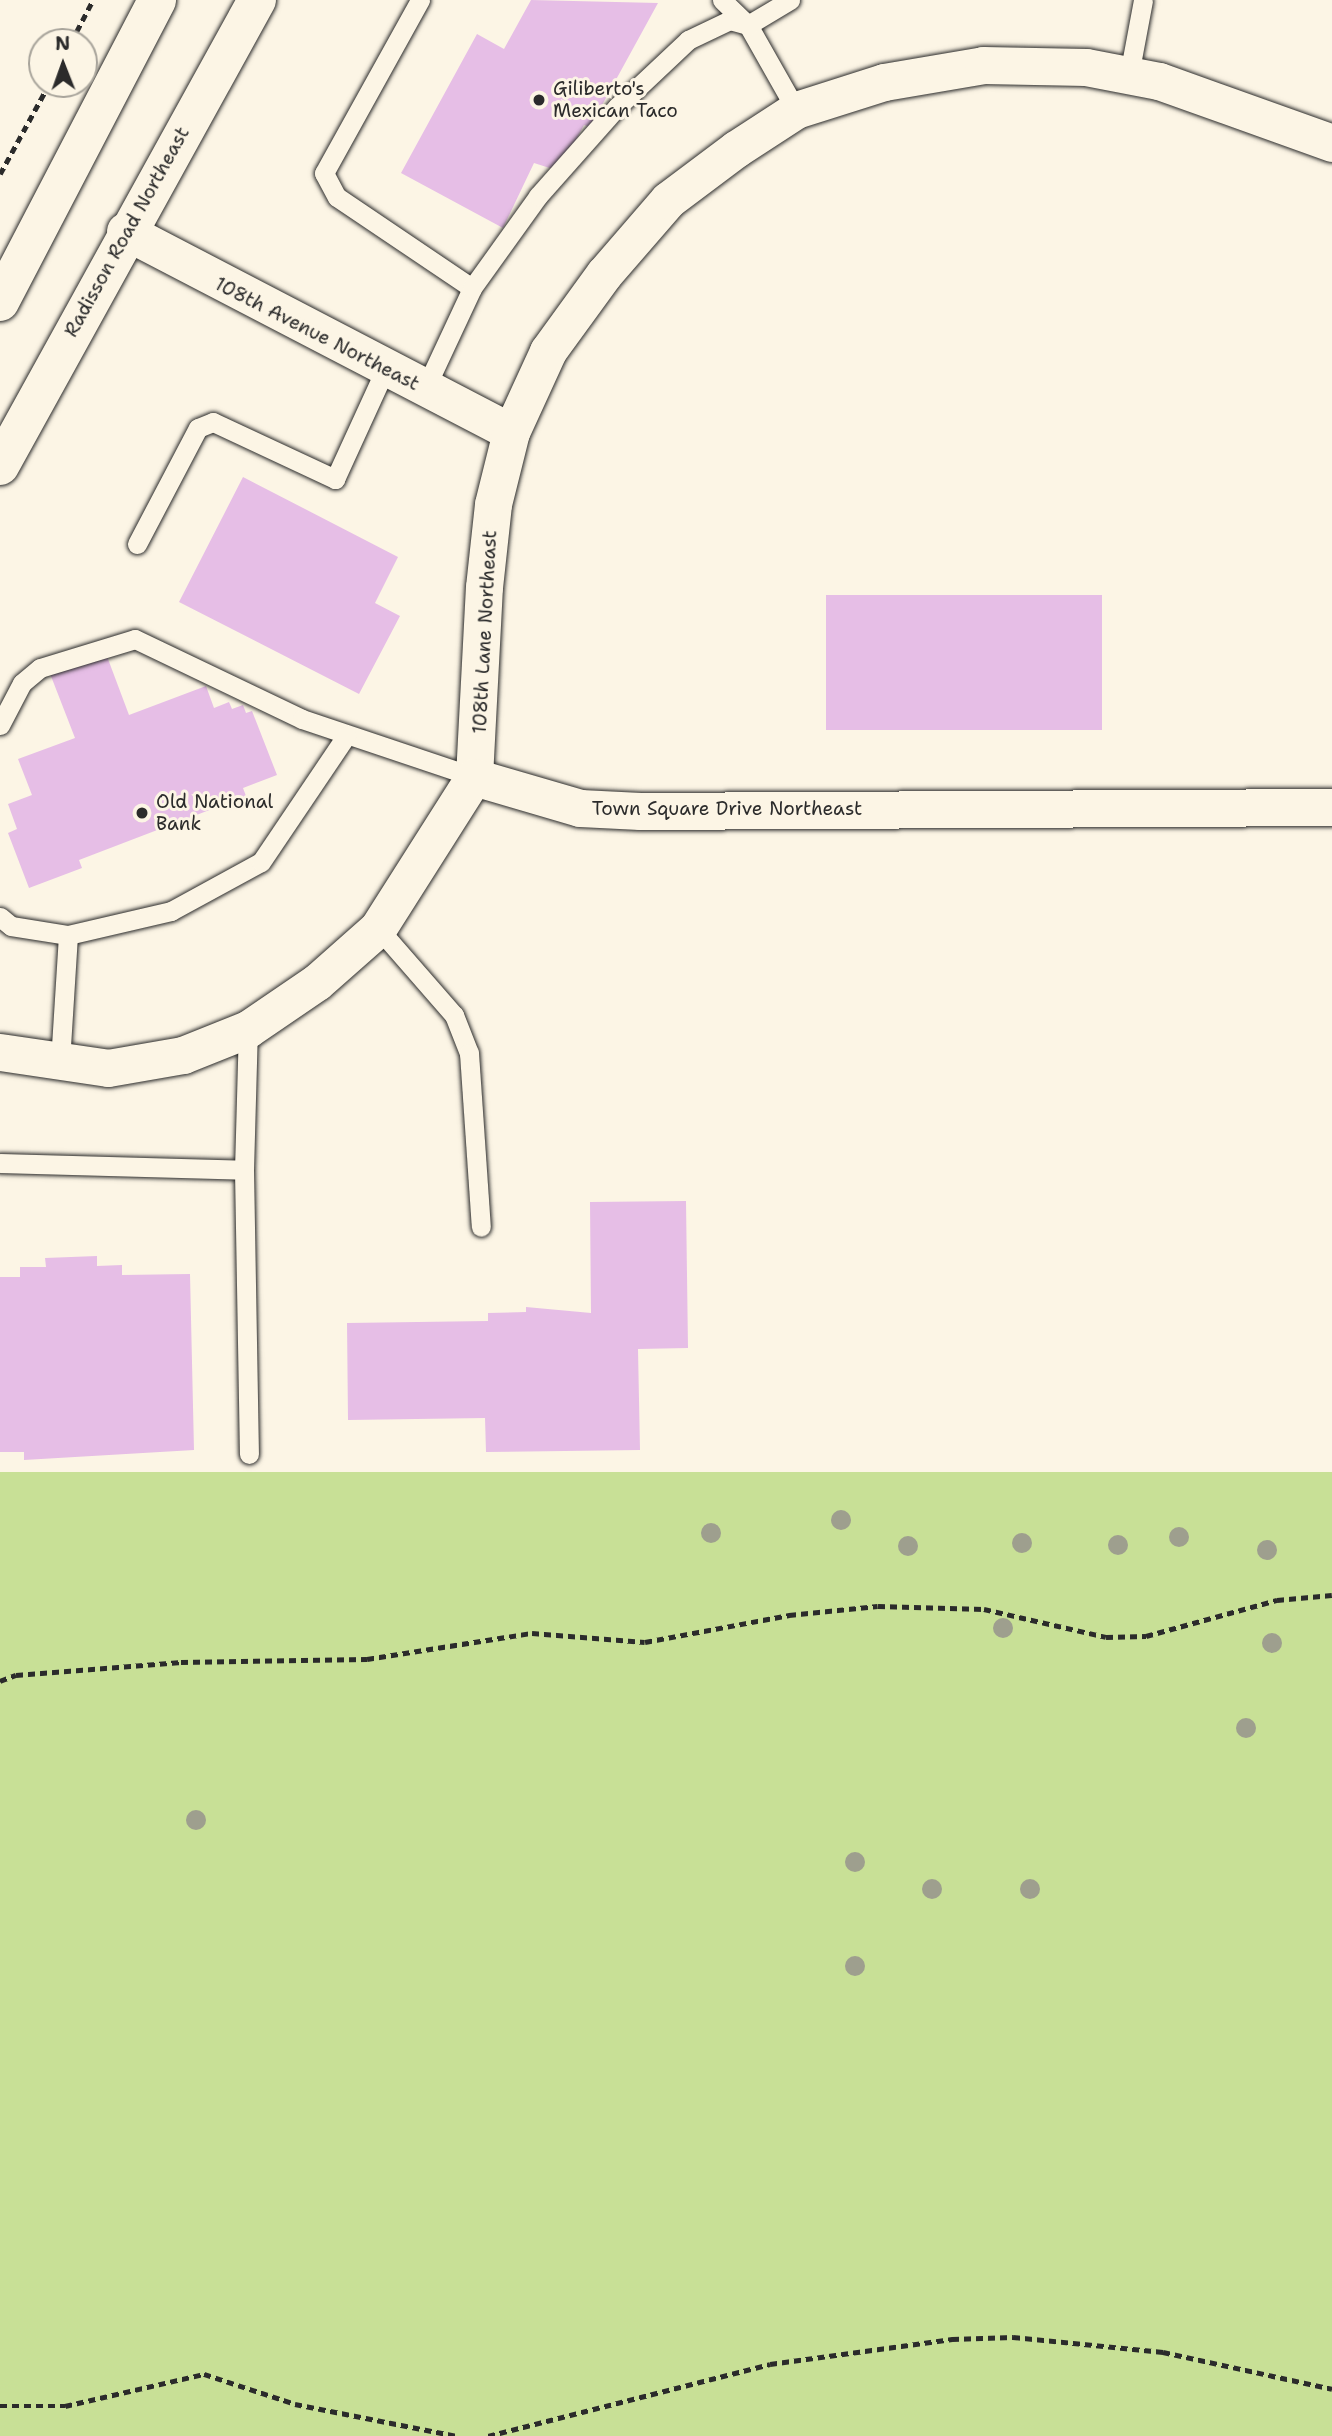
<!DOCTYPE html>
<style>
body{margin:0}
#map{position:relative;width:1332px;height:2436px;overflow:hidden;background:#fcf5e5;font-family:"Shantell Sans",sans-serif}
div>[style]{position:absolute}
.green>*{inset:0;background:#c8e096;transform-origin:0 0}
.building>*{inset:0;background:#e6bee6;transform-origin:0 0}
.path>*{height:4.5px;margin-top:-2.25px;transform-origin:0;background:repeating-linear-gradient(90deg,#2b2b2b 0 7px,transparent 0 12px)}
.roads{filter:drop-shadow(0 0 2px #2b2b2b) drop-shadow(0 0 2px #2b2b2b)}
.service>*{height:19px;margin:-9.5px;padding:0 9.5px;transform-origin:9.5px;border-radius:9.5px;background:#fcf5e5}
.minor>*{height:37px;margin:-18.5px;padding:0 18.5px;transform-origin:18.5px;border-radius:18.5px;background:#fcf5e5}
.secondary>*{height:38px;margin:-19px;padding:0 19px;transform-origin:19px;border-radius:19px;background:#fcf5e5}
.trees>*{width:20px;height:20px;margin:-10px;border-radius:50%;background:#9e9f8e}
.dots>*{width:19px;height:19px;translate:-50% -50%;box-sizing:border-box;border:4px solid #fcf5e5;border-radius:50%}
span{translate:-50% -50%;white-space:nowrap;text-align:center;line-height:1.15;-webkit-text-stroke:6px #fcf5e5;paint-order:stroke}
.poi-label{font-size:19px;color:#2b2b2b}
.left{translate:0 -50%;text-align:left}
.street-label{font-size:19px;color:#2b2b2b}
.north{position:absolute;left:28px;top:28px;width:70px;height:70px;box-sizing:border-box;background:#fcf5e5;border:2px solid #a8a49b;border-radius:50%;rotate:359deg;font-size:19px;font-weight:700;line-height:28px;text-align:center;color:#2b2b2b}
.north::after{content:'';display:block;margin:auto;width:24px;height:32px;background:#2b2b2b;clip-path:polygon(50% 0,100% 100%,50% 72%,0 100%)}
</style>
<div id="map">
<div class="green">
<div style="left:1332px;top:1472px;width:964px;height:1332px;rotate:90deg"></div>
</div>
<div class="building">
<div style="clip-path:polygon(531px 0,658px 3px,590px 127px,584px 125px,559px 171px,534px 163px,503px 228px,401px 173px,477px 34px,504px 49px)"></div>
<div style="clip-path:polygon(243px 477px,398px 557px,375px 603px,400px 616px,359px 694px,179px 602px)"></div>
<div style="left:1102px;top:595px;width:135px;height:276px;rotate:90deg"></div>
<div style="clip-path:polygon(105px 651px,129px 715px,206px 686px,214px 708px,229px 702px,232px 709px,243px 705px,246px 713px,252px 711px,277px 775px,243px 788px,246px 796px,79px 860px,82px 868px,29px 888px,8px 833px,17px 829px,8px 804px,32px 795px,18px 759px,75px 738px,49px 671px)"></div>
<div style="clip-path:polygon(686px 1201px,688px 1348px,638px 1349px,640px 1450px,486px 1452px,485px 1418px,348px 1420px,347px 1323px,488px 1321px,488px 1313px,526px 1312px,526px 1307px,591px 1313px,590px 1202px)"></div>
<div style="clip-path:polygon(97px 1256px,97px 1266px,122px 1265px,122px 1275px,190px 1274px,194px 1450px,24px 1460px,24px 1452px,0 1452px,0 1277px,20px 1277px,20px 1267px,46px 1267px,45px 1258px)"></div>
</div>
<div class="path">
<div style="left:71px;top:42px;width:47px;rotate:-62.4deg"></div>
<div style="left:0;top:174px;width:102px;rotate:-61.4deg"></div>
<div style="left:0;top:1681px;width:17px;rotate:-21deg"></div>
<div style="left:16px;top:1675px;width:166px;rotate:-4.5deg"></div>
<div style="left:181px;top:1662px;width:186px;rotate:-0.9deg"></div>
<div style="left:367px;top:1659px;width:167px;rotate:-9deg"></div>
<div style="left:532px;top:1633px;width:113px;rotate:4.6deg"></div>
<div style="left:645px;top:1642px;width:147px;rotate:-10.6deg"></div>
<div style="left:789px;top:1615px;width:89px;rotate:-5.8deg"></div>
<div style="left:878px;top:1606px;width:106px;rotate:1.6deg"></div>
<div style="left:984px;top:1609px;width:125px;rotate:12.9deg"></div>
<div style="left:1106px;top:1637px;width:40px;rotate:-1.4deg"></div>
<div style="left:1146px;top:1636px;width:136px;rotate:-15.4deg"></div>
<div style="left:1277px;top:1600px;width:55px;rotate:-5.2deg"></div>
<div style="left:0;top:2406px;width:65px"></div>
<div style="left:65px;top:2406px;width:143px;rotate:-13deg"></div>
<div style="left:204px;top:2374px;width:96px;rotate:18.2deg"></div>
<div style="left:295px;top:2404px;width:165px;rotate:11.2deg"></div>
<div style="left:488px;top:2436px;width:291px;rotate:-14.3deg"></div>
<div style="left:770px;top:2364px;width:184px;rotate:-7.8deg"></div>
<div style="left:952px;top:2339px;width:61px;rotate:-1.9deg"></div>
<div style="left:1013px;top:2337px;width:151px;rotate:5.7deg"></div>
<div style="left:1163px;top:2352px;width:173px;rotate:12.3deg"></div>
</div>
<div class="roads">
<div class="service">
<div style="left:420px;top:0;width:198px;rotate:119deg"></div>
<div style="left:324px;top:173px;width:27px;rotate:62deg"></div>
<div style="left:337px;top:197px;width:163px;rotate:34deg"></div>
<div style="left:722px;top:0;width:36px;rotate:44deg"></div>
<div style="left:748px;top:25px;width:98px;rotate:60.5deg"></div>
<div style="left:1129px;top:75px;width:76px;rotate:-79.4deg"></div>
<div style="left:425px;top:389px;width:111px;rotate:-65deg"></div>
<div style="left:472px;top:288px;width:113px;rotate:-54.3deg"></div>
<div style="left:538px;top:196px;width:119px;rotate:-48.4deg"></div>
<div style="left:617px;top:107px;width:98px;rotate:-43.3deg"></div>
<div style="left:688px;top:40px;width:47px;rotate:-25.5deg"></div>
<div style="left:730px;top:20px;width:19px;rotate:16deg"></div>
<div style="left:748px;top:25px;width:49px;rotate:-30.8deg"></div>
<div style="left:137px;top:544px;width:131px;rotate:-62.3deg"></div>
<div style="left:198px;top:428px;width:16px;rotate:-22deg"></div>
<div style="left:213px;top:422px;width:135px;rotate:25deg"></div>
<div style="left:335px;top:479px;width:120px;rotate:-65.4deg"></div>
<div style="left:0;top:725px;width:47px;rotate:-62.4deg"></div>
<div style="left:22px;top:683px;width:23px;rotate:-40deg"></div>
<div style="left:40px;top:668px;width:99px;rotate:-17deg"></div>
<div style="left:135px;top:639px;width:185px;rotate:25.6deg"></div>
<div style="left:302px;top:719px;width:182px;rotate:18.6deg"></div>
<div style="left:0;top:917px;width:14px;rotate:39deg"></div>
<div style="left:11px;top:926px;width:58px;rotate:9deg"></div>
<div style="left:68px;top:935px;width:127px;rotate:93.6deg"></div>
<div style="left:378px;top:928px;width:116px;rotate:48.9deg"></div>
<div style="left:454px;top:1015px;width:41px;rotate:68.5deg"></div>
<div style="left:469px;top:1053px;width:174px;rotate:86.1deg"></div>
<div style="left:68px;top:935px;width:106px;rotate:-13.1deg"></div>
<div style="left:171px;top:911px;width:102px;rotate:-28.6deg"></div>
<div style="left:261px;top:862px;width:152px;rotate:-56deg"></div>
<div style="left:0;top:1163px;width:244px;rotate:1.6deg"></div>
<div style="left:244px;top:1170px;width:141px;rotate:-88.4deg"></div>
<div style="left:244px;top:1170px;width:284px;rotate:89deg"></div>
</div>
<div class="minor">
<div style="left:125px;top:231px;width:435px;rotate:27.5deg"></div>
<div style="left:474px;top:777px;width:190px;rotate:-87deg"></div>
<div style="left:484px;top:587px;width:83px;rotate:-83.8deg"></div>
<div style="left:493px;top:504px;width:74px;rotate:-76deg"></div>
<div style="left:511px;top:432px;width:89px;rotate:-65.4deg"></div>
<div style="left:548px;top:351px;width:95px;rotate:-54deg"></div>
<div style="left:604px;top:274px;width:98px;rotate:-49.1deg"></div>
<div style="left:668px;top:200px;width:85px;rotate:-36.9deg"></div>
<div style="left:736px;top:149px;width:72px;rotate:-33deg"></div>
<div style="left:796px;top:110px;width:92px;rotate:-17.7deg"></div>
<div style="left:884px;top:82px;width:100px;rotate:-9.7deg"></div>
<div style="left:983px;top:65px;width:103px;rotate:1.1deg"></div>
<div style="left:1086px;top:67px;width:74px;rotate:10.9deg"></div>
<div style="left:1159px;top:81px;width:184px;rotate:19.7deg"></div>
<div style="left:0;top:1052px;width:109px;rotate:8.4deg"></div>
<div style="left:108px;top:1068px;width:76px;rotate:-9.8deg"></div>
<div style="left:183px;top:1055px;width:70px;rotate:-21.8deg"></div>
<div style="left:248px;top:1029px;width:83px;rotate:-34.3deg"></div>
<div style="left:317px;top:982px;width:81px;rotate:-41.5deg"></div>
<div style="left:378px;top:928px;width:179px;rotate:-57.6deg"></div>
<div style="left:474px;top:777px;width:110px;rotate:16.3deg"></div>
<div style="left:580px;top:808px;width:60px;rotate:2.9deg"></div>
<div style="left:640px;top:811px;width:692px;rotate:-0.33deg"></div>
</div>
<div class="secondary">
<div style="left:0;top:302px;width:340px;rotate:-62.5deg"></div>
<div style="left:0;top:466px;width:532px;rotate:-61.12deg"></div>
</div>
</div>
<div class="trees">
<div style="left:841px;top:1520px"></div>
<div style="left:711px;top:1533px"></div>
<div style="left:1179px;top:1537px"></div>
<div style="left:1022px;top:1543px"></div>
<div style="left:1118px;top:1545px"></div>
<div style="left:908px;top:1546px"></div>
<div style="left:1267px;top:1550px"></div>
<div style="left:1003px;top:1628px"></div>
<div style="left:1272px;top:1643px"></div>
<div style="left:1246px;top:1728px"></div>
<div style="left:196px;top:1820px"></div>
<div style="left:855px;top:1862px"></div>
<div style="left:932px;top:1889px"></div>
<div style="left:1030px;top:1889px"></div>
<div style="left:855px;top:1966px"></div>
</div>
<div class="dots">
<div style="left:539px;top:100px;background:#2b2b2b"></div>
<div style="left:142px;top:813px;background:#2b2b2b"></div>
</div>
<div class="poi-label">
<span class="left" style="left:553px;top:100px">Giliberto's<br>Mexican Taco</span>
<span class="left" style="left:156px;top:813px">Old National<br>Bank</span>
</div>
<div class="street-label">
<span style="left:127px;top:232px;rotate:-61deg">Radisson Road Northeast</span>
<span style="left:317px;top:334px;rotate:27deg">108th Avenue Northeast</span>
<span style="left:485px;top:632px;rotate:-87deg">108th Lane Northeast</span>
<span style="left:727px;top:809px">Town Square Drive Northeast</span>
</div>
<div class="north">N</div>
</div>
